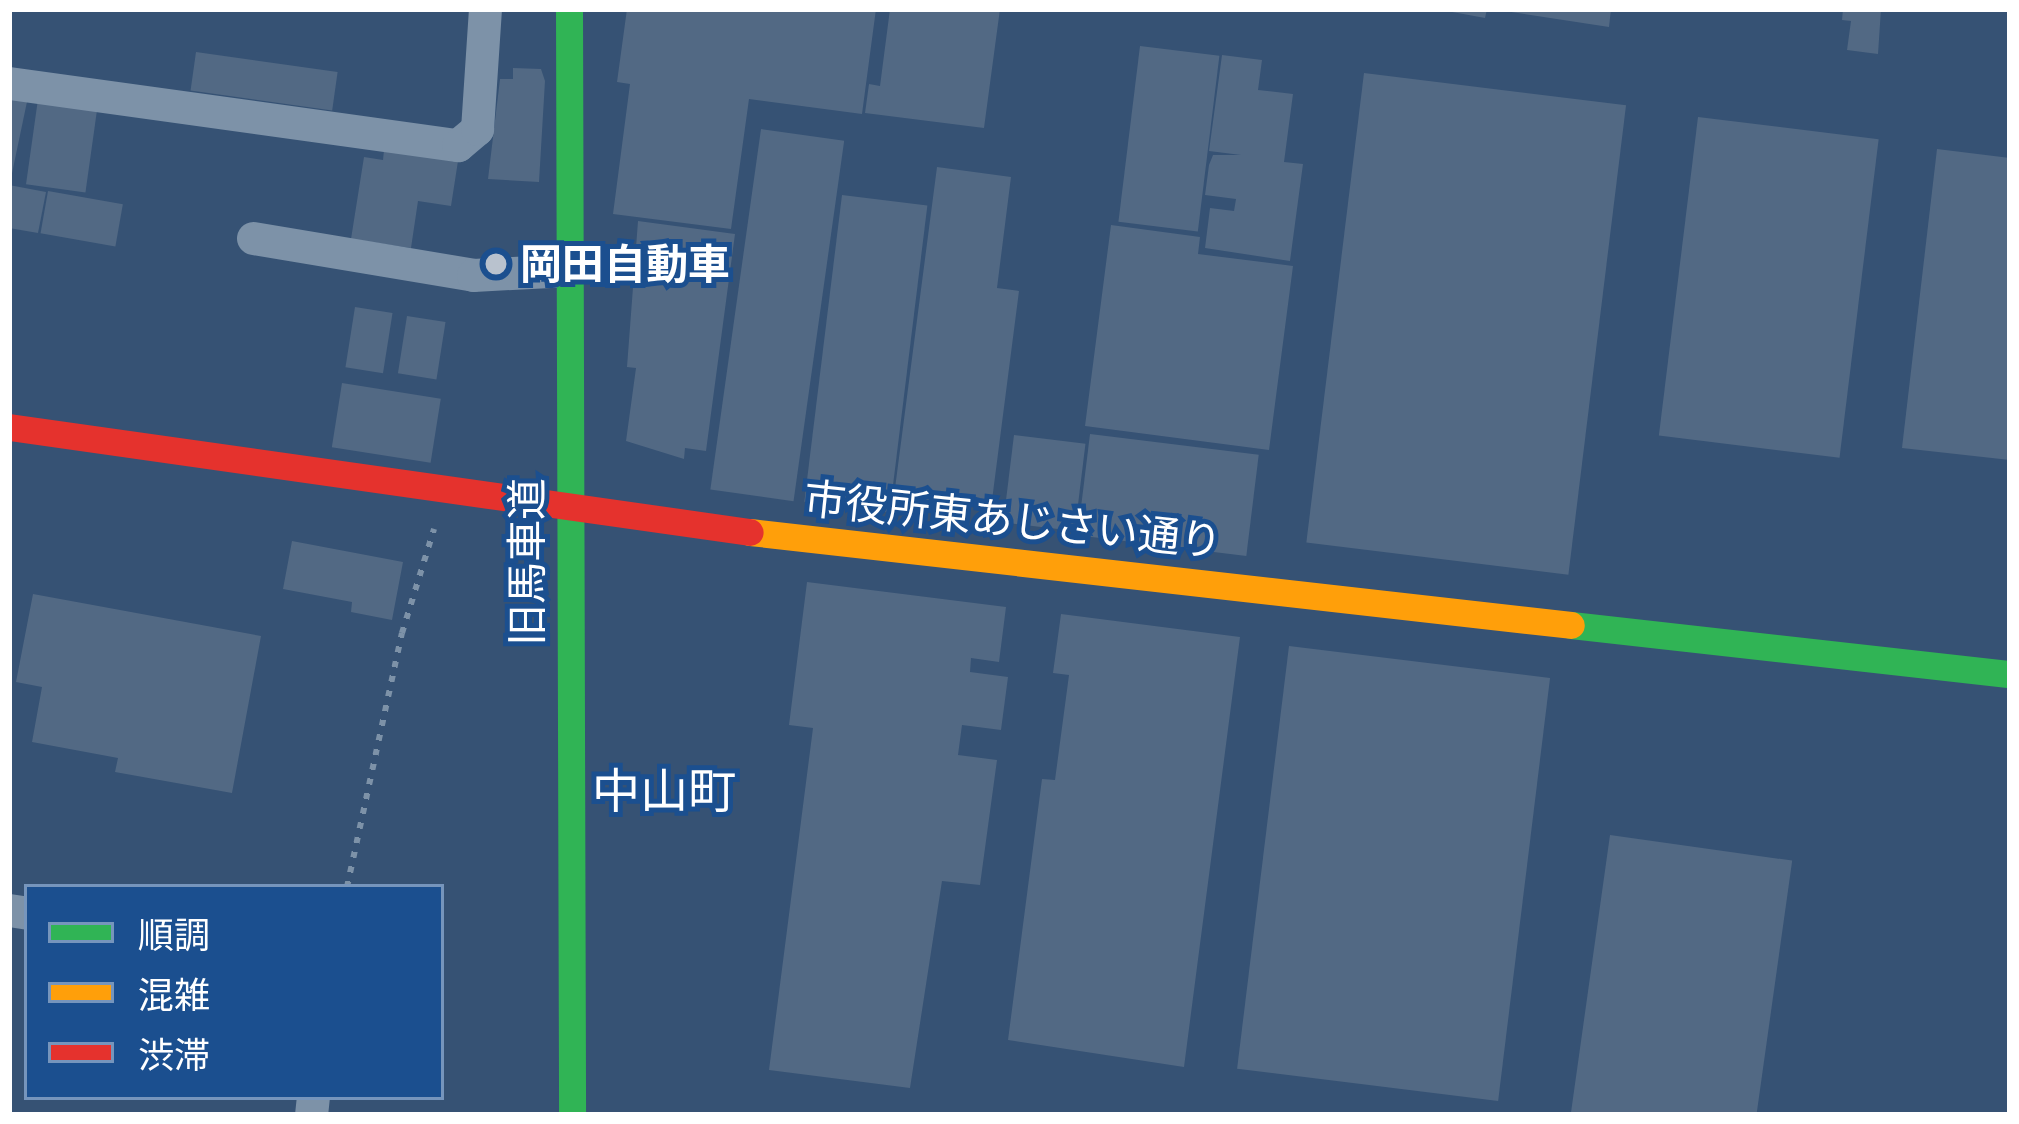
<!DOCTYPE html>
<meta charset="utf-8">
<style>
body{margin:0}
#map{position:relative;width:2019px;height:1124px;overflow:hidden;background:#365274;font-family:Montserrat,"Noto Sans JP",sans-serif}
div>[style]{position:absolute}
.building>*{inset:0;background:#526984;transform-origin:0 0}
.path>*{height:6px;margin-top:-3px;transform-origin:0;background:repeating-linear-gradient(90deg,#7d92a8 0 6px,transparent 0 15px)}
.street>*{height:33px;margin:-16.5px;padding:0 16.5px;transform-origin:16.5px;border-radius:16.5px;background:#7d92a8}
.fast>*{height:27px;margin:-13.5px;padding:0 13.5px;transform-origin:13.5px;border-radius:13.5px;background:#30b455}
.slow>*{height:27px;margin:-13.5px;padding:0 13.5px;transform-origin:13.5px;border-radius:13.5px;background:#ff9f0a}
.jam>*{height:27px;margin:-13.5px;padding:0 13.5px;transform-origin:13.5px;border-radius:13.5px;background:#e5322d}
.dots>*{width:33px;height:33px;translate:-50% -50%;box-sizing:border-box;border:6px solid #1b4f8f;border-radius:50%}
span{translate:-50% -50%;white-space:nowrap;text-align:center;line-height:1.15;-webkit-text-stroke:10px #1b4f8f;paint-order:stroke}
.poi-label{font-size:42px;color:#fff;font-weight:700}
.left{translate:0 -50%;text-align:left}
.street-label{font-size:42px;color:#fff}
.quarter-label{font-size:48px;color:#fff}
.frame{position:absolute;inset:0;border:12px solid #fff;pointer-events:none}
.legend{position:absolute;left:24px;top:884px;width:420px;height:216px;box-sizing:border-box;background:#1b4f8f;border:3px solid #7695bc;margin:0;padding:15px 21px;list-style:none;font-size:36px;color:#fff}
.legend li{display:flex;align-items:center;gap:24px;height:60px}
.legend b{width:60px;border:3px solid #7695bc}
</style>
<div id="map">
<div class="building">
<div style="clip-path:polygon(627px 9px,876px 9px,862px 114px,749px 99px,731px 229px,613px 214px,630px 84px,617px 82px)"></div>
<div style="clip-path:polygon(890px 9px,1000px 9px,984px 128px,865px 113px,869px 84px,880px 86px)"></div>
<div style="clip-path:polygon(1436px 9px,1487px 9px,1485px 18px)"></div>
<div style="clip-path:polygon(1492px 9px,1611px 9px,1609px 27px)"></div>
<div style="clip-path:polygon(1843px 9px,1881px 9px,1878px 54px,1847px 50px,1851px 21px,1842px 20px)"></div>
<div style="left:1140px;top:46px;width:80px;height:177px;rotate:7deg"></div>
<div style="left:196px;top:52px;width:143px;height:39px;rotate:8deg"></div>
<div style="clip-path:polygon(1222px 55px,1262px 60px,1258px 90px,1293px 94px,1284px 162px,1303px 164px,1290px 261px,1205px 248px,1210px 208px,1234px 211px,1236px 199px,1205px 195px,1209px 165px,1213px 155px,1241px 155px,1209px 151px)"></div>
<div style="clip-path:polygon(513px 68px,541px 69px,545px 81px,539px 182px,488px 179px,500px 79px,513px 79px)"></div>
<div style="left:1364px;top:73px;width:264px;height:473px;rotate:7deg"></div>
<div style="clip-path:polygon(9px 94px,28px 97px,11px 178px,9px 178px)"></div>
<div style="left:38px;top:99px;width:60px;height:86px;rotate:8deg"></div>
<div style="left:1698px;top:117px;width:182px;height:321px;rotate:7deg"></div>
<div style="left:761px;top:129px;width:84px;height:364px;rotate:8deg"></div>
<div style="clip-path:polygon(1937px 149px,2010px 158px,2010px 460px,1902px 448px)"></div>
<div style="clip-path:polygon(384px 150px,458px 161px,451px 206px,418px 201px,411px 248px,351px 239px,364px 157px,383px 160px)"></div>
<div style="clip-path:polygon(937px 167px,1011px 177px,997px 288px,1019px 291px,991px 508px,894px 496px)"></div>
<div style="clip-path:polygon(9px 185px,46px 192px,38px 233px,9px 228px)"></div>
<div style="left:48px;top:191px;width:76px;height:43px;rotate:10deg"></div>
<div style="left:842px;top:195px;width:86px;height:309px;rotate:7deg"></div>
<div style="clip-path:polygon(638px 221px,735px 234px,706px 451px,685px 448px,684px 459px,626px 441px,636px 368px,627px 367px)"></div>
<div style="clip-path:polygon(1111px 225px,1200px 237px,1198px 254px,1293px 266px,1269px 450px,1085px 426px)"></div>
<div style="left:355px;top:307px;width:38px;height:61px;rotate:9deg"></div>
<div style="left:407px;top:316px;width:39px;height:58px;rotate:9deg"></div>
<div style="left:342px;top:383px;width:100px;height:65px;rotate:9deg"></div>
<div style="left:1090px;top:434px;width:170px;height:102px;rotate:7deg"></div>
<div style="left:1014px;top:435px;width:72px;height:88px;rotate:7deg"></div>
<div style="clip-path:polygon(292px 541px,403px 562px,392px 620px,351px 612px,352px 602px,283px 589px)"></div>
<div style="clip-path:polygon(807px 582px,1006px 607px,999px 662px,971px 658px,970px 672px,1008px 677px,1001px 730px,962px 725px,958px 755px,997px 760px,980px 885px,942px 881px,910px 1088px,769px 1070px,813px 728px,789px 725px)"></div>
<div style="clip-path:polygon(33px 594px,261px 636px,232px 793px,115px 772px,118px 758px,32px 742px,42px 687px,16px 682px)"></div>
<div style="clip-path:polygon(1061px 614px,1240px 637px,1184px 1067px,1008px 1040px,1042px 779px,1055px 780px,1069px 675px,1053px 673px)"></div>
<div style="left:1289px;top:646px;width:263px;height:426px;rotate:7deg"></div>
<div style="left:1610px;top:835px;width:184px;height:283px;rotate:8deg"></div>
</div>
<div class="path">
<div style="left:347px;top:887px;width:260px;rotate:-77.8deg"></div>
<div style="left:402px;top:633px;width:109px;rotate:-72.9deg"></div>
</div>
<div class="street">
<div style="left:9px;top:83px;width:453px;rotate:7.9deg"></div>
<div style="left:458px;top:145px;width:25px;rotate:-40deg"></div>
<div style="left:477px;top:129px;width:120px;rotate:-86.2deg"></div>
<div style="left:253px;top:238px;width:223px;rotate:9.5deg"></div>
<div style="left:473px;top:275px;width:96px;rotate:-3deg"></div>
<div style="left:9px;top:910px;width:18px;rotate:9deg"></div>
<div style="left:311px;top:1115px;width:18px;rotate:-84deg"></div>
</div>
<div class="fast">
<div style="left:569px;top:9px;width:1106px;rotate:89.84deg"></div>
<div style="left:1571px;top:625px;width:442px;rotate:6.4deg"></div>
</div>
<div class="slow">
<div style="left:750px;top:532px;width:826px;rotate:6.46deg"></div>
</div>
<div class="jam">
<div style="left:9px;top:427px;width:748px;rotate:8.07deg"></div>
</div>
<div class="dots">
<div style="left:496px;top:264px;background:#b9c2ce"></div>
</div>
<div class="poi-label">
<span class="left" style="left:520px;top:264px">岡田自動車</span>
</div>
<div class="street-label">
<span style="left:1013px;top:520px;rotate:6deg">市役所東あじさい通り</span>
<span style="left:527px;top:562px;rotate:-90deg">旧馬車道</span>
</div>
<div class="quarter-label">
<span style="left:664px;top:792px">中山町</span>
</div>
<div class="frame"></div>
<ul class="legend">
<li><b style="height:15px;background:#30b455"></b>順調</li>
<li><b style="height:15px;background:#ff9f0a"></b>混雑</li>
<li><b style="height:15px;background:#e5322d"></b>渋滞</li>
</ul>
</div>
